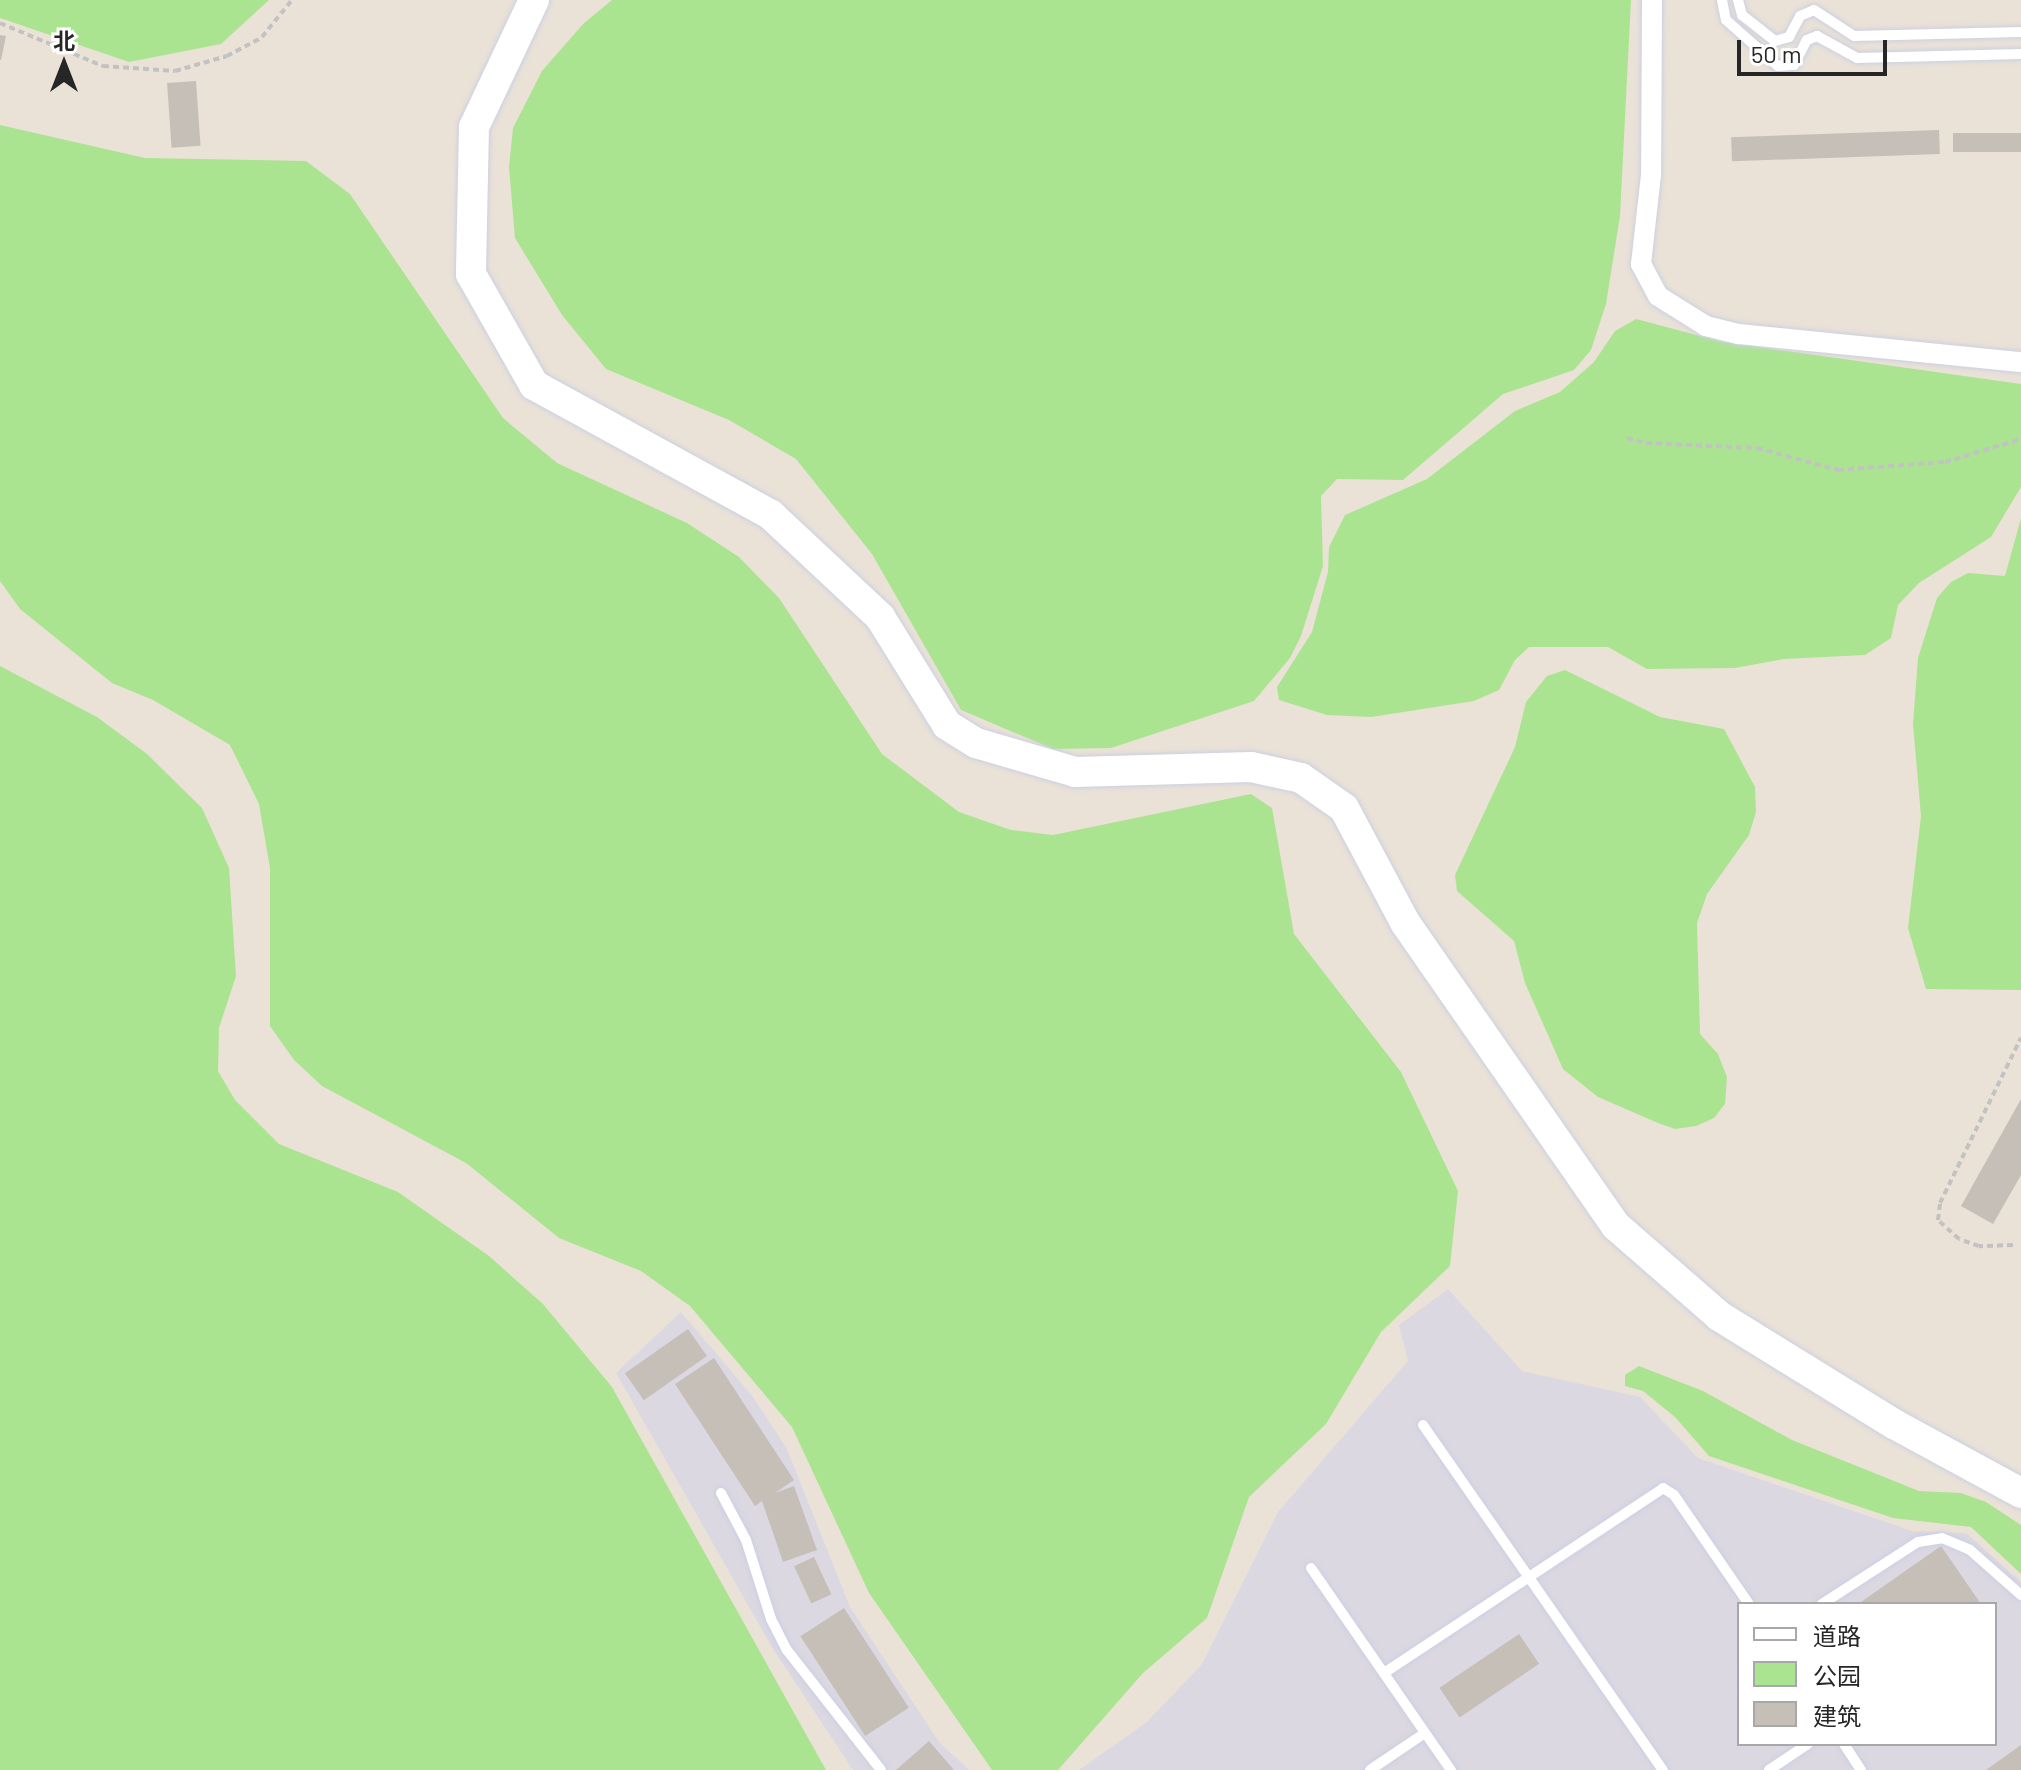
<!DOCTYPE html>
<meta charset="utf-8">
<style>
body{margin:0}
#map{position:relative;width:2021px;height:1770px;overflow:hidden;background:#eae2d7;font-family:Barlow,"Noto Sans SC",sans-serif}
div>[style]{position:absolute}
.industrial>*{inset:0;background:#dbd8e2}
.green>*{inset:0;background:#abe490}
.building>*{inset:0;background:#c5bfb7;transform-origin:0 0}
.path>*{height:4px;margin-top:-2px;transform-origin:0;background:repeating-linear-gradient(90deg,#c2c2c2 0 6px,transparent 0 10px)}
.roads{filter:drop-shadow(0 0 2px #ccd0e1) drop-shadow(0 0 2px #ccd0e1)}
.lane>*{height:10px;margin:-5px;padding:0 5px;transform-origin:5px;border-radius:5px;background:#fff}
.street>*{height:20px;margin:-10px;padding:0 10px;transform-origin:10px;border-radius:10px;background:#fff}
.secondary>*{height:30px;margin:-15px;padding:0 15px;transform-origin:15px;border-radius:15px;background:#fff}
span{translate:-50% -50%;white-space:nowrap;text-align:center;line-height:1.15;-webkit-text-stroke:8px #fff;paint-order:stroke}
.legend{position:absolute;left:1737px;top:1602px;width:260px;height:144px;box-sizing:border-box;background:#fff;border:2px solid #a8a8a8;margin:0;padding:10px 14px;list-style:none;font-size:24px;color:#262626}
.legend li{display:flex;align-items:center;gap:16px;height:40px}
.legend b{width:40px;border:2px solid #a8a8a8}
.north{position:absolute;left:24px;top:24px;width:80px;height:80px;-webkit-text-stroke:6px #fff;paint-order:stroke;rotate:0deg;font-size:22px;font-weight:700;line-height:32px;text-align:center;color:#262626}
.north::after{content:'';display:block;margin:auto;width:28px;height:36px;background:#262626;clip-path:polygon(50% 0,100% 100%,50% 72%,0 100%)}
.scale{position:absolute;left:1737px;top:40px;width:150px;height:36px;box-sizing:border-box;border:4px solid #262626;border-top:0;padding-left:10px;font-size:24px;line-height:28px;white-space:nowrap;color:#262626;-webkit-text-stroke:6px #fff;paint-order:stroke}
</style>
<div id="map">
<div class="industrial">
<div style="clip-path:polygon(evenodd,1448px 1289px,1522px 1371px,1640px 1397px,1698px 1458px,1912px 1531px,1966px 1533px,2021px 1582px,2021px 1770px,1079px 1770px,1147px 1722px,1202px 1664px,1278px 1512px,1408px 1361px,1399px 1325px,1448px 1289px,1739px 1604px,1995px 1604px,1995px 1744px,1739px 1744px,1739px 1604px)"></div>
<div style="clip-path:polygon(681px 1312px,753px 1397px,787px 1449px,850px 1607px,939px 1742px,969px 1770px,853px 1770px,773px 1649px,616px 1373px)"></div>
</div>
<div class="green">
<div style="clip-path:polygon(0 0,269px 0,221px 44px,129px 62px,0 18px)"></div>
<div style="clip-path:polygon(612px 0,1631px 0,1620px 216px,1606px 304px,1591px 350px,1574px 370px,1503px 394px,1403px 480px,1337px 479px,1321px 496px,1323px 566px,1301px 636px,1290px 658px,1254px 701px,1111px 748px,1053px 749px,961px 710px,872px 554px,796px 459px,729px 420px,606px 369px,562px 315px,515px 238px,509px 167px,513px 128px,542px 71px,583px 24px)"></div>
<div style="clip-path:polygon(0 125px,145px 158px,306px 161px,350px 194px,503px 418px,557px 463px,687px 523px,739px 557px,779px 598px,882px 754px,959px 812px,1011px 830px,1053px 835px,1251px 794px,1272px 808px,1294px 934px,1401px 1072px,1458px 1191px,1450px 1266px,1381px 1332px,1326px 1424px,1249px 1497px,1207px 1618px,1143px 1673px,1058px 1770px,992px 1770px,869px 1593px,792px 1427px,690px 1306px,641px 1271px,559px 1238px,466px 1163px,322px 1086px,294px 1060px,270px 1026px,270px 868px,259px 804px,230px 745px,153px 700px,112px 683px,20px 609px,0 581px)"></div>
<div style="clip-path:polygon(1636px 319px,1723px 342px,2021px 384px,2021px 487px,1991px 537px,1919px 583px,1898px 605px,1891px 638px,1865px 655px,1784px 659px,1735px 668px,1647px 669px,1608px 647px,1529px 647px,1515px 660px,1499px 690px,1474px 701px,1371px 717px,1327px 715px,1279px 700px,1277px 687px,1312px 632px,1328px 572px,1329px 547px,1345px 515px,1427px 479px,1515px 411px,1560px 392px,1594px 362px,1615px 331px)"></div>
<div style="clip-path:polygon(2021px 518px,2021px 990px,1926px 989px,1908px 928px,1921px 816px,1913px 724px,1918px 658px,1937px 598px,1951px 582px,1968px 573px,2005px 576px)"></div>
<div style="clip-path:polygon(0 666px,97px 717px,147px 754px,202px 808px,229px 868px,236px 976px,219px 1028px,218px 1071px,235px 1100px,279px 1144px,398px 1192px,489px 1256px,543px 1304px,612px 1387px,826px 1770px,0 1770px)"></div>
<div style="clip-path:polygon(1565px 670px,1660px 717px,1724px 729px,1755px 787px,1756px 812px,1749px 835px,1707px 894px,1697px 923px,1700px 1034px,1718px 1054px,1727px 1077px,1725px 1104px,1714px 1118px,1696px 1126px,1675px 1129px,1658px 1123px,1598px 1097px,1563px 1069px,1525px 983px,1514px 941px,1457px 891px,1455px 875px,1515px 747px,1526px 702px,1547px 676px)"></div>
<div style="clip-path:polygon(1639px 1366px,1703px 1391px,1792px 1440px,1919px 1491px,1961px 1493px,1986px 1502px,2021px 1525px,2021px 1574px,1971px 1527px,1893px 1518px,1709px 1456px,1675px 1417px,1643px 1391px,1625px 1386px,1625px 1375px)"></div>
</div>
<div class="building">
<div style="clip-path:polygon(0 35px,6px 36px,1px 60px,0 60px)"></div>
<div style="left:196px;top:81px;width:65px;height:29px;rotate:86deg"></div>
<div style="left:1939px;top:130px;width:24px;height:208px;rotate:88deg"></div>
<div style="left:1953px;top:133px;width:68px;height:19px"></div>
<div style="clip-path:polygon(2021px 1099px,2021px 1175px,1993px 1224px,1961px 1206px)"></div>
<div style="left:688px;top:1329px;width:33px;height:77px;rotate:55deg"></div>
<div style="clip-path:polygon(714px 1358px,794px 1480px,775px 1493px,794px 1486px,817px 1550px,783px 1562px,762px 1501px,755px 1506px,675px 1384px)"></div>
<div style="clip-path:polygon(1941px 1546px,1981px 1604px,1858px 1604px)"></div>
<div style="left:814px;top:1557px;width:41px;height:22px;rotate:65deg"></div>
<div style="left:844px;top:1608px;width:119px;height:52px;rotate:57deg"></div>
<div style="left:1519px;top:1634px;width:36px;height:96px;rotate:56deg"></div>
<div style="clip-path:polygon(929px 1741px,954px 1770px,896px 1770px)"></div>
<div style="clip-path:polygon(2021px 1745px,2021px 1770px,1986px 1770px)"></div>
</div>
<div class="path">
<div style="left:0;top:23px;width:112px;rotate:22.7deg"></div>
<div style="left:103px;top:66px;width:72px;rotate:4deg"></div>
<div style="left:175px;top:71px;width:54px;rotate:-16.1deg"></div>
<div style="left:227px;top:56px;width:40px;rotate:-28deg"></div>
<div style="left:262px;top:37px;width:48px;rotate:-51deg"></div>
<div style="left:1627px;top:438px;width:20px;rotate:15deg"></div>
<div style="left:1646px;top:443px;width:111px;rotate:2.6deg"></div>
<div style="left:1757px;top:448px;width:84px;rotate:15.2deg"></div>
<div style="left:1838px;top:470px;width:107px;rotate:-4.3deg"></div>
<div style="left:1945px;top:462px;width:79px;rotate:-16.8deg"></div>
<div style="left:2013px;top:1245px;width:34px;rotate:178deg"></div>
<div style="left:1979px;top:1246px;width:21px;rotate:-161deg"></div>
<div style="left:1959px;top:1239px;width:28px;rotate:-138deg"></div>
<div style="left:1938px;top:1220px;width:17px;rotate:-83deg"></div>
<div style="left:1940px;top:1203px;width:184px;rotate:-63.9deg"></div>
</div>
<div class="roads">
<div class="lane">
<div style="left:1722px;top:0;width:20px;rotate:79deg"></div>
<div style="left:1726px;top:20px;width:69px;rotate:41.5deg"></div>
<div style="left:1778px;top:66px;width:16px;rotate:-4deg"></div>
<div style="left:1794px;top:65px;width:28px;rotate:-63deg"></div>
<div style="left:1807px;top:40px;width:11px;rotate:-22deg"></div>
<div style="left:1817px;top:36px;width:46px;rotate:28.8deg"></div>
<div style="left:1857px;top:58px;width:164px;rotate:-1.4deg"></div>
<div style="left:1738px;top:0;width:16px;rotate:75deg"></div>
<div style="left:1742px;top:15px;width:42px;rotate:38.2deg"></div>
<div style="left:1775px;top:41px;width:15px;rotate:-16deg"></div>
<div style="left:1789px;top:37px;width:24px;rotate:-62deg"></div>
<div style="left:1800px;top:16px;width:15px;rotate:-23deg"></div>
<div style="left:1814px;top:10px;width:48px;rotate:33deg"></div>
<div style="left:1854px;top:36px;width:167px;rotate:-1.4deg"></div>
<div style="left:1423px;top:1425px;width:420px;rotate:55.2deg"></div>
<div style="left:721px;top:1493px;width:53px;rotate:62deg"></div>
<div style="left:746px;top:1540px;width:83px;rotate:72.4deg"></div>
<div style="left:771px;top:1619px;width:35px;rotate:63deg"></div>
<div style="left:787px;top:1650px;width:152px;rotate:51.9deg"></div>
<div style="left:1311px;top:1568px;width:246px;rotate:55.3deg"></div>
<div style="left:1822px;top:1604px;width:114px;rotate:-32.9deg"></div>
<div style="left:1918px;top:1542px;width:24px;rotate:-9deg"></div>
<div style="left:1942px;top:1538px;width:30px;rotate:23deg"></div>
<div style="left:1970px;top:1550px;width:68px;rotate:41.4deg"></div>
<div style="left:1384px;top:1673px;width:335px;rotate:-33.5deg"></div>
<div style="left:1663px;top:1488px;width:13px;rotate:32deg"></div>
<div style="left:1674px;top:1495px;width:132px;rotate:55.5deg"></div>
<div style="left:1844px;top:1744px;width:31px;rotate:57deg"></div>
<div style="left:1370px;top:1770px;width:66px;rotate:-33.9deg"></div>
<div style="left:1769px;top:1770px;width:47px;rotate:-33.7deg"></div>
</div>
<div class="street">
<div style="left:1652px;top:0;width:175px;rotate:90.3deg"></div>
<div style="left:1651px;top:175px;width:90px;rotate:96.4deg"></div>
<div style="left:1641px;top:264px;width:36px;rotate:62deg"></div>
<div style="left:1658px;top:296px;width:57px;rotate:32deg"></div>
<div style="left:1706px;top:326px;width:34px;rotate:14deg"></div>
<div style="left:1739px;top:334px;width:283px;rotate:5.7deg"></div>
</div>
<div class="secondary">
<div style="left:534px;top:0;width:140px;rotate:115.3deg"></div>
<div style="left:474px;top:127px;width:147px;rotate:91.2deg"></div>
<div style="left:471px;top:274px;width:128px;rotate:60.4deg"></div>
<div style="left:534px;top:385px;width:270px;rotate:28.7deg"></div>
<div style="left:771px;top:515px;width:149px;rotate:43.1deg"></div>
<div style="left:880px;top:617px;width:127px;rotate:58.2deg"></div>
<div style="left:947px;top:725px;width:34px;rotate:32deg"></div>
<div style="left:976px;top:743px;width:103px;rotate:16.3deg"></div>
<div style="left:1075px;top:772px;width:176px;rotate:-1.6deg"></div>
<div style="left:1251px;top:767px;width:51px;rotate:12.4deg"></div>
<div style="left:1301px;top:778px;width:52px;rotate:34.9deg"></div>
<div style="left:1344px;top:808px;width:132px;rotate:61.9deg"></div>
<div style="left:1406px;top:924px;width:368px;rotate:55.2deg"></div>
<div style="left:1616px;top:1226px;width:137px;rotate:41.1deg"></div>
<div style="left:1719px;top:1316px;width:206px;rotate:31.7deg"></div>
<div style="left:1894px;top:1424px;width:145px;rotate:28.5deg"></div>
</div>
</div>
<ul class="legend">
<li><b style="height:10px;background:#fff"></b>道路</li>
<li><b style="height:22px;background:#abe490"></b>公园</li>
<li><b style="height:22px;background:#c5bfb7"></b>建筑</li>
</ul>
<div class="north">北</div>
<div class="scale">50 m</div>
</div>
